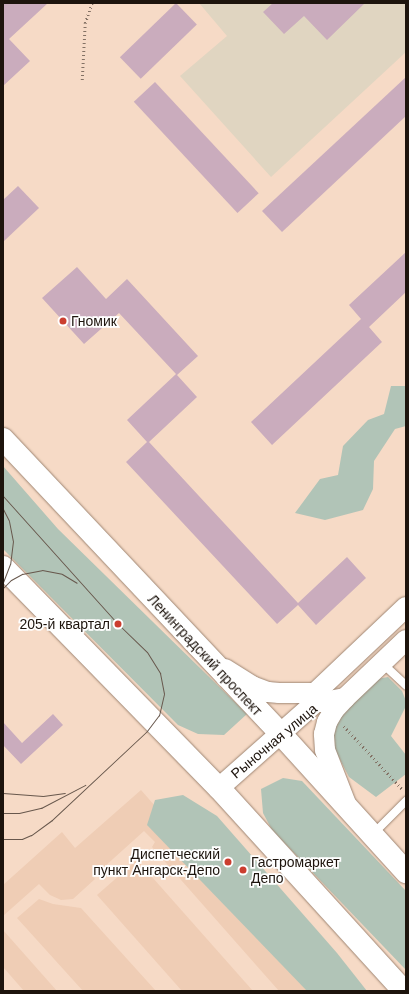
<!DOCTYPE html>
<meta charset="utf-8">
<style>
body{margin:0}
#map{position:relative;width:409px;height:994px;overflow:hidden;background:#f6dac6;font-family:Helvetica,sans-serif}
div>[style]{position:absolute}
.built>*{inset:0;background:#efcdb5}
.education>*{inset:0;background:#e0d5c1}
.green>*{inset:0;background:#b1c4b7}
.building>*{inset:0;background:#caacbd;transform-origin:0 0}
.path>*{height:2.5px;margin-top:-1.25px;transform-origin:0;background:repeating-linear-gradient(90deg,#837164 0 1px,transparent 0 4px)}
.roads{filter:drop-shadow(0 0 1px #9f8673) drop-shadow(0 0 1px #9f8673)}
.service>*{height:8px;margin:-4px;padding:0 4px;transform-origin:4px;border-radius:4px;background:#fff}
.tertiary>*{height:20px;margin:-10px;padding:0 10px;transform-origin:10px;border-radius:10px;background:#fff}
.secondary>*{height:22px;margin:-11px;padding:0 11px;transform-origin:11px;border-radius:11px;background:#fff}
.tram>*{height:1px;margin:-0.5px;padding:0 0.5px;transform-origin:0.5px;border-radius:0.5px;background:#67574c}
.dots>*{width:11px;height:11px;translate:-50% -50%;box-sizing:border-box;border:2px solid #fff;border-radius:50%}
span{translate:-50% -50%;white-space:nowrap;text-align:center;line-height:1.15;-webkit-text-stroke:3.5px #fff;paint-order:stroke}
.poi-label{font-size:14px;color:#1d140d}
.left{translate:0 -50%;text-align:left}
.right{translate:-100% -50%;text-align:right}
.street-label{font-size:14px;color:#1d140d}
.frame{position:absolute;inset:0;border:4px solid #1d140d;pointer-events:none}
</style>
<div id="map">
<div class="built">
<div style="clip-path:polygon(141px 790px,317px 991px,279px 991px,152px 847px,155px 842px,144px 831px,93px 877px,95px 879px,73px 899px,61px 900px,50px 895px,39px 884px,3px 916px,3px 885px,62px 832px,75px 848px)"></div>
<div style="clip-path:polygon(137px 860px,253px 991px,182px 991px,97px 895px)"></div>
<div style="clip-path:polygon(39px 899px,53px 904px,81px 908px,156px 991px,83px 991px,17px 918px)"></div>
<div style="clip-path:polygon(3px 930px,57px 991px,24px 991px,3px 967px)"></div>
</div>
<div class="education">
<div style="clip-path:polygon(199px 3px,406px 3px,406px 52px,271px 177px,180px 76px,227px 36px)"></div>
</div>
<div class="green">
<div style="clip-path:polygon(391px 386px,406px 386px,406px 426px,395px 429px,374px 461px,373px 489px,363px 510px,325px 520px,295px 513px,320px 479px,338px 475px,343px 446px,368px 420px,384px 414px)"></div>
<div style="clip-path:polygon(3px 466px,58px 529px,247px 714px,224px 735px,198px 734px,178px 725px,3px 549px)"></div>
<div style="clip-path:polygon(388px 677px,402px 691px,406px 701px,406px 706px,391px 736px,406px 755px,406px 774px,376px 797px,349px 777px,335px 750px,333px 728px,345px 710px,377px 679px)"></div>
<div style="clip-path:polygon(283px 778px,302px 781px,406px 891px,406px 970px,272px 830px,263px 813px,261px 789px)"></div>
<div style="clip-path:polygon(183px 795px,217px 816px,337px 953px,367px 991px,307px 991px,147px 825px,155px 800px)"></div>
</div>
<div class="building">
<div style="clip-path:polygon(3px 3px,48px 3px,9px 39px,30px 61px,3px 86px)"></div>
<div style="left:176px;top:3px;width:30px;height:78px;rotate:46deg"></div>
<div style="clip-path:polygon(273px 3px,365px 3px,327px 40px,304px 16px,284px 34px,263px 12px)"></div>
<div style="clip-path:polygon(406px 77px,406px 116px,282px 232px,262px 211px)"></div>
<div style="left:155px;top:82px;width:152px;height:29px;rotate:47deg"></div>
<div style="clip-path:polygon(18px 186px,39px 208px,3px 242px,3px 200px)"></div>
<div style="clip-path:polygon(406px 252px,406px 292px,369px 327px,382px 342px,272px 445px,251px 422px,361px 319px,349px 305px)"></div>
<div style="clip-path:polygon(77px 267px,106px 299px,127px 279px,198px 356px,177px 375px,197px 397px,149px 442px,298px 603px,347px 557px,366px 578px,316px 625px,298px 605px,277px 624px,126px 462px,147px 442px,127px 420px,176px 374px,119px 313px,84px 344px,42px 298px)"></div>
<div style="clip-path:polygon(53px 714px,63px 725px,21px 764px,3px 745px,3px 722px,22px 743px)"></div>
</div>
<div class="path">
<div style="left:82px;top:80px;width:57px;rotate:-87deg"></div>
<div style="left:85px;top:23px;width:21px;rotate:-71deg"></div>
<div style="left:344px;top:726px;width:87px;rotate:47.3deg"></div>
</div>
<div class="roads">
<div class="service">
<div style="left:382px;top:663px;width:33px;rotate:43deg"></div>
<div style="left:373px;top:834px;width:47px;rotate:-45deg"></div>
</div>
<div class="tertiary">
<div style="left:225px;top:669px;width:32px;rotate:32deg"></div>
<div style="left:252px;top:686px;width:17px;rotate:21deg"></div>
<div style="left:268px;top:692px;width:11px;rotate:5deg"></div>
<div style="left:279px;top:693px;width:36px"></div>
<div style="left:315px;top:693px;width:125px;rotate:-43.4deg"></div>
<div style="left:219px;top:788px;width:130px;rotate:-41.6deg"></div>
<div style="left:316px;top:702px;width:7px"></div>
<div style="left:323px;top:702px;width:22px;rotate:-10deg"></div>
<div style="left:346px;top:804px;width:58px;rotate:-111.3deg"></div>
<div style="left:325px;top:750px;width:16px;rotate:-94deg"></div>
<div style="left:324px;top:734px;width:12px;rotate:-76deg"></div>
<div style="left:327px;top:722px;width:14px;rotate:-60deg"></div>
<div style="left:334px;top:710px;width:16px;rotate:-47deg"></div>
<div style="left:345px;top:698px;width:84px;rotate:-43.6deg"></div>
</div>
<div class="secondary">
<div style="left:3px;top:439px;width:404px;rotate:46.7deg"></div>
<div style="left:280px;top:733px;width:188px;rotate:47.8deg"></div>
<div style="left:3px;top:567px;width:309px;rotate:45.7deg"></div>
<div style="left:219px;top:788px;width:275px;rotate:47.7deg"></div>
</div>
</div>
<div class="tram">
<div style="left:3px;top:496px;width:172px;rotate:48.1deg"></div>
<div style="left:118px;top:624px;width:40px;rotate:44deg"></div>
<div style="left:147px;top:652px;width:25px;rotate:58deg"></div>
<div style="left:160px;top:673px;width:21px;rotate:79deg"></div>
<div style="left:164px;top:694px;width:22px;rotate:103deg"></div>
<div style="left:159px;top:715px;width:21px;rotate:127deg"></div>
<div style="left:146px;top:732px;width:129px;rotate:136.9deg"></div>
<div style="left:52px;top:820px;width:26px;rotate:144deg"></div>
<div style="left:31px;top:835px;width:10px;rotate:156deg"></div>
<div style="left:22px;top:839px;width:19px;rotate:180deg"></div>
<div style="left:3px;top:509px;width:13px;rotate:63deg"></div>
<div style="left:9px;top:521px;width:20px;rotate:79deg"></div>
<div style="left:13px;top:541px;width:23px;rotate:97deg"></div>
<div style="left:10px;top:564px;width:19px;rotate:111deg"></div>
<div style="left:3px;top:588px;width:11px;rotate:-45deg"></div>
<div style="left:11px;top:580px;width:13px;rotate:-29deg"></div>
<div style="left:22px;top:574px;width:20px;rotate:-11deg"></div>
<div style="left:42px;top:570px;width:20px;rotate:11deg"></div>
<div style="left:62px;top:574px;width:17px;rotate:31deg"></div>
<div style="left:3px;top:793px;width:40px;rotate:4.3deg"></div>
<div style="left:43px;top:796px;width:22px;rotate:-8deg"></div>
<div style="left:3px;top:813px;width:16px"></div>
<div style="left:19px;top:813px;width:23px;rotate:-13deg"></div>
<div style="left:41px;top:808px;width:50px;rotate:-27.6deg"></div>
</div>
<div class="dots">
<div style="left:63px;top:321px;background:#cb3e2f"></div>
<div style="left:118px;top:624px;background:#cb3e2f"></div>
<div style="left:228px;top:862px;background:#cb3e2f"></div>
<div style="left:243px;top:870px;background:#cb3e2f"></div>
</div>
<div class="poi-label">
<span class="left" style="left:71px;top:321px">Гномик</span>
<span class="right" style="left:110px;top:624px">205-й квартал</span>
<span class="right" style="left:220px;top:862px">Диспетческий<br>пункт Ангарск-Депо</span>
<span class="left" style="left:251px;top:870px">Гастромаркет<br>Депо</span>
</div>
<div class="street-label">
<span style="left:205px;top:655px;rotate:47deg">Ленинградский проспект</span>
<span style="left:274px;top:741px;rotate:-40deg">Рыночная улица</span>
</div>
<div class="frame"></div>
</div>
